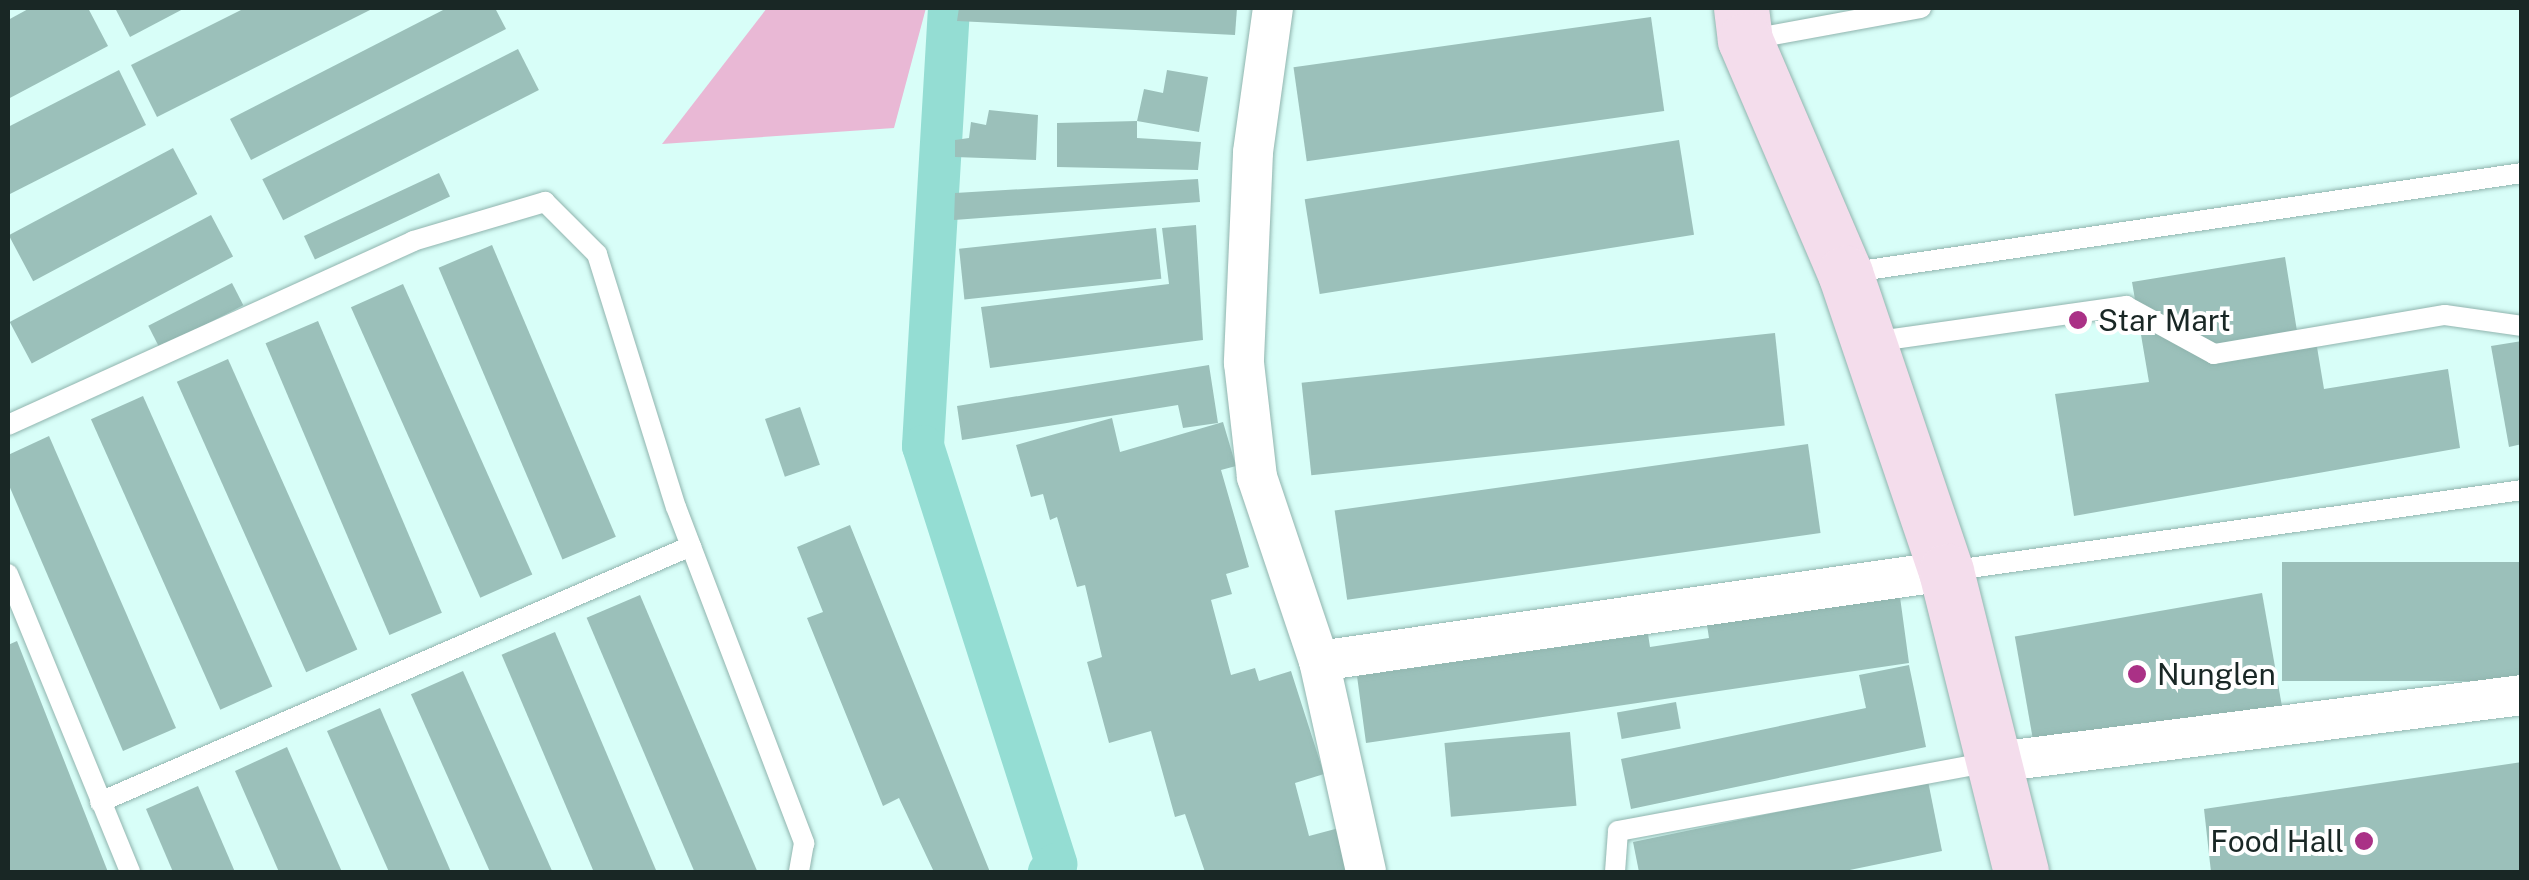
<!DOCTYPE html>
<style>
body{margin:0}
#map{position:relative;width:2529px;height:880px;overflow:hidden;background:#d8fef8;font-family:"Public Sans",sans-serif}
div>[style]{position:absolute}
.green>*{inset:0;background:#e9b8d5}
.canal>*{height:42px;margin:-21px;padding:0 21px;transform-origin:21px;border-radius:21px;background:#94ddd3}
.building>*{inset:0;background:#9bc0ba;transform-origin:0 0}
.roads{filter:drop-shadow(0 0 2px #90b4ae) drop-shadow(0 0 2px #90b4ae)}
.lane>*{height:20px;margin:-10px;padding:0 10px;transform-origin:10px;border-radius:10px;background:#fff}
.street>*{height:40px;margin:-20px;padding:0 20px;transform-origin:20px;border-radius:20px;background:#fff}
.secondary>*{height:55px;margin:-27.5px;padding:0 27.5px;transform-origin:27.5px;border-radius:27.5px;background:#f4ddec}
.dots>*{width:28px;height:28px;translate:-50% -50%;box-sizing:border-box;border:5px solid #fff;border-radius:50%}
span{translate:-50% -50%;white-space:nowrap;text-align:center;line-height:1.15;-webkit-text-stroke:8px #fff;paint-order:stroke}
.poi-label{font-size:30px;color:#192725}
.left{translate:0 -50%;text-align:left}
.right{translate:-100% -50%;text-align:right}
.frame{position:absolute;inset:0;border:10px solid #192725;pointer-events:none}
</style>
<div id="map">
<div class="green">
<div style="clip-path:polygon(767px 8px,926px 8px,894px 128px,662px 144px)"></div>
</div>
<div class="canal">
<div style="left:949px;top:8px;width:439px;rotate:93.4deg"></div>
<div style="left:923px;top:446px;width:439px;rotate:72.3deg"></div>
<div style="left:1056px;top:864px;width:11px;rotate:131deg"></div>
</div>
<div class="building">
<div style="clip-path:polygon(30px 8px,88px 8px,108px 46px,8px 99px,8px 20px)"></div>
<div style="clip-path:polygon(115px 8px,185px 8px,130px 37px)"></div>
<div style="clip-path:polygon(245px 8px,374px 8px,157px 117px,131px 65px)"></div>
<div style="clip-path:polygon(447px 8px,495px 8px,506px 29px,251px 160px,230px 119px)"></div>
<div style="clip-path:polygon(959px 8px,1237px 8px,1235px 35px,957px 21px)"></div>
<div style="left:1651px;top:17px;width:95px;height:361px;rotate:82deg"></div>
<div style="left:518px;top:49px;width:46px;height:287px;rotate:63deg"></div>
<div style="clip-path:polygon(119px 70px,146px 125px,8px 195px,8px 127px)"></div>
<div style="clip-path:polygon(1167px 70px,1208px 77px,1199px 132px,1137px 121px,1137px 138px,1201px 142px,1198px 170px,1057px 167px,1057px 123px,1137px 121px,1144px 89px,1163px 93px)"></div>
<div style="clip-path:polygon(989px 110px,1038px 115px,1036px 160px,955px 157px,955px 140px,969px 138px,971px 122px,986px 125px)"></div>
<div style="left:1679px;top:140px;width:96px;height:379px;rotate:81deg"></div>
<div style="left:173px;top:148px;width:52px;height:186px;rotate:62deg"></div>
<div style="left:439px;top:173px;width:26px;height:149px;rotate:65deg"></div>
<div style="clip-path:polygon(1198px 179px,1200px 202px,954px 220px,955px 193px)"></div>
<div style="left:211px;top:215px;width:47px;height:228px;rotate:62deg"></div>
<div style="clip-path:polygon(1196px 225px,1203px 340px,990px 368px,981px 307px,1169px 284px,1162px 228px)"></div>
<div style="left:1156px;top:228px;width:51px;height:198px;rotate:84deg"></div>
<div style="left:492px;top:245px;width:317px;height:58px;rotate:67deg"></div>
<div style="clip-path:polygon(2285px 257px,2297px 331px,2314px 329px,2324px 389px,2448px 369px,2460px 448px,2074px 516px,2055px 394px,2149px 382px,2132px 282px)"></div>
<div style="left:232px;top:283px;width:25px;height:94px;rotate:63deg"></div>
<div style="left:403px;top:284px;width:318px;height:57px;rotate:66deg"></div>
<div style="left:318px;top:321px;width:317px;height:57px;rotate:67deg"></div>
<div style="left:1775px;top:333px;width:93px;height:476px;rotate:84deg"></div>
<div style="clip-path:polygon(2522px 341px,2522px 444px,2509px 447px,2491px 346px)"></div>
<div style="left:228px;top:359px;width:318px;height:56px;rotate:66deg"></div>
<div style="clip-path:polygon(1209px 365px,1218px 423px,1183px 428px,1178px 405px,962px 440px,957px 406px)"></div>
<div style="left:143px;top:396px;width:318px;height:57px;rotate:66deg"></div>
<div style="left:800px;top:407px;width:61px;height:37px;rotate:71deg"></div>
<div style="clip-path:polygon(1112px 418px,1120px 452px,1223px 422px,1236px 466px,1221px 470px,1249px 567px,1226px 574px,1232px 594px,1211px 600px,1231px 675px,1255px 668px,1259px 681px,1291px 671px,1324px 774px,1295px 783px,1309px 836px,1339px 828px,1351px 872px,1205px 872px,1185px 814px,1175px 817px,1151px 731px,1109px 743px,1087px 662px,1102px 657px,1085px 585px,1077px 587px,1057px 517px,1050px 520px,1043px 494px,1031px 497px,1016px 445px)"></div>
<div style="clip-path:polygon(49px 436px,176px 728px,123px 751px,8px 483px,8px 455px)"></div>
<div style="left:1808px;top:444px;width:90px;height:478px;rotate:82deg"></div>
<div style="clip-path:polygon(850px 525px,990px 872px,934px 872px,899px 798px,883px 806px,807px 618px,823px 612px,797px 547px)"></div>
<div style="left:2522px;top:562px;width:119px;height:240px;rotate:90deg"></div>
<div style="left:2262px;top:593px;width:117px;height:251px;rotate:80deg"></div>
<div style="left:640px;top:595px;width:302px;height:58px;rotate:67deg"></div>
<div style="clip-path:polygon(1900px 597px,1909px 663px,1366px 743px,1357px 676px,1648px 634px,1650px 647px,1709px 638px,1707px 625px)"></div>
<div style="left:555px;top:632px;width:262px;height:58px;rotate:67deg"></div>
<div style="clip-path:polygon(17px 641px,108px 872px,8px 872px,8px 645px)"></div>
<div style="clip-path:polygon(1909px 665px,1926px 747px,1631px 809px,1621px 759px,1866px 708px,1859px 675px)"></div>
<div style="left:463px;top:671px;width:219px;height:57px;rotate:66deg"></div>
<div style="left:1676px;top:702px;width:27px;height:60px;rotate:80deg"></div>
<div style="clip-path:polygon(380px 708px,451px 872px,389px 872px,327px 731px)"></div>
<div style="left:1570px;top:732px;width:74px;height:126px;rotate:85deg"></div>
<div style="clip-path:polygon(287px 747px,342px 872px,279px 872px,235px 771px)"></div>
<div style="clip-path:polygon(2522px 762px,2522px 872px,2211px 872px,2204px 809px)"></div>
<div style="clip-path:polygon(1928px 781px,1942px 851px,1840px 872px,1639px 872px,1633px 842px)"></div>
<div style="clip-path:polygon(198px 786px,235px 872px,173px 872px,146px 809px)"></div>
</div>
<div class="roads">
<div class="lane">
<div style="left:1746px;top:40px;width:178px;rotate:-10.4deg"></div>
<div style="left:1847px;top:273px;width:682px;rotate:-8.43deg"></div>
<div style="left:1872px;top:342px;width:257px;rotate:-8.1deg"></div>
<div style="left:2126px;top:306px;width:100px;rotate:28.6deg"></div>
<div style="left:2214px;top:354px;width:234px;rotate:-9.6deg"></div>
<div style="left:2445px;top:315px;width:78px;rotate:8.1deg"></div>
<div style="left:8px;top:425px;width:445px;rotate:-24.4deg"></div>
<div style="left:413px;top:241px;width:138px;rotate:-16.5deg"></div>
<div style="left:545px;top:202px;width:74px;rotate:45deg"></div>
<div style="left:597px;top:254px;width:265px;rotate:72.7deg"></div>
<div style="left:676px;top:507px;width:360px;rotate:69.1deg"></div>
<div style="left:804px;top:843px;width:29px;rotate:100deg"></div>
<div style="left:1948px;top:571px;width:580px;rotate:-8.03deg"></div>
<div style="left:8px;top:574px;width:322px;rotate:67.7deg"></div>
<div style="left:100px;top:802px;width:644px;rotate:-23.42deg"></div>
<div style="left:1615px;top:872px;width:41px;rotate:-85.8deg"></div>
<div style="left:1618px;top:831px;width:380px;rotate:-10.5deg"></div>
</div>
<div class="street">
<div style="left:1273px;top:8px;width:146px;rotate:97.9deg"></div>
<div style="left:1253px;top:153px;width:210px;rotate:92.5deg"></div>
<div style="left:1244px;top:363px;width:115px;rotate:83.5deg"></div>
<div style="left:1257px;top:477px;width:194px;rotate:71.4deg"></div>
<div style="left:1319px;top:661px;width:216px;rotate:77.4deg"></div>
<div style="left:1319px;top:661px;width:633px;rotate:-8.17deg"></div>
<div style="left:1997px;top:762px;width:529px;rotate:-7.27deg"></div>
</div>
<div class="secondary">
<div style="left:1741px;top:8px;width:32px;rotate:83deg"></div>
<div style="left:1745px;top:40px;width:254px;rotate:66.8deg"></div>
<div style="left:1845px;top:273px;width:315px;rotate:71.3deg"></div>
<div style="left:1946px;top:571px;width:310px;rotate:76deg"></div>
</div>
</div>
<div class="dots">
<div style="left:2078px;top:320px;background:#aa3186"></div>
<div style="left:2137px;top:674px;background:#aa3186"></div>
<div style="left:2364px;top:841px;background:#aa3186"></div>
</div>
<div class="poi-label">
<span class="left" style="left:2098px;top:320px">Star Mart</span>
<span class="left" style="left:2157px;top:674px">Nunglen</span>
<span class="right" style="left:2344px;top:841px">Food Hall</span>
</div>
<div class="frame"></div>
</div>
